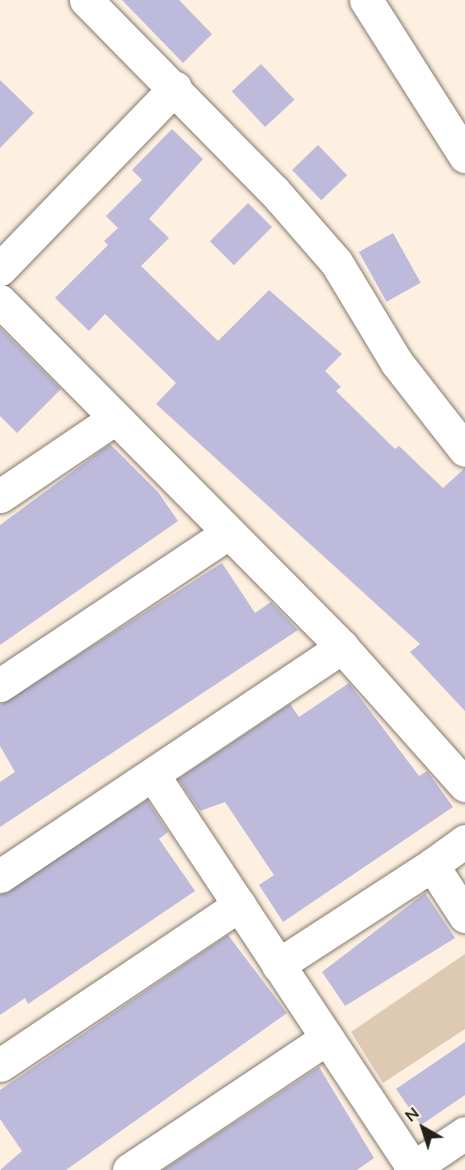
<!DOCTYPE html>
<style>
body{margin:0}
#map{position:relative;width:465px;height:1170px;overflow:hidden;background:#fdf0e1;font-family:Lato,sans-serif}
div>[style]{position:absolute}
.green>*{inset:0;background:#dec9b2}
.building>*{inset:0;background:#bdbadb;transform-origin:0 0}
.roads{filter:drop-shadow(0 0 2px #85796c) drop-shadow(0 0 2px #85796c)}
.minor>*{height:33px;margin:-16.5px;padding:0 16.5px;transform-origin:16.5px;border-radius:16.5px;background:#fff}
span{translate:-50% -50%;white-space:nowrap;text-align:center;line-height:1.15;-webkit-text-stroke:4.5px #fdf0e1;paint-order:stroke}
.north{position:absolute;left:393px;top:1098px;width:60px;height:60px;-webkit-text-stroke:4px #fdf0e1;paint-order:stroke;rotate:321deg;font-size:16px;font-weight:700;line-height:24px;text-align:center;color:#241f1a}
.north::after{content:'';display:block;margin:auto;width:21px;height:27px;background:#241f1a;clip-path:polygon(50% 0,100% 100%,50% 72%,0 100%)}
</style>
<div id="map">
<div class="green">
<div style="clip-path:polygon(465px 954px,465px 1029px,383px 1083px,351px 1032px)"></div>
</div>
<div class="building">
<div style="clip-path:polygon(122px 0,179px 0,212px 34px,183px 63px)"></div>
<div style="left:261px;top:64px;width:49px;height:40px;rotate:47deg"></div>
<div style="clip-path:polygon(0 80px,34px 113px,0 148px)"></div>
<div style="clip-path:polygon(172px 129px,203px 159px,149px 219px,169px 238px,141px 266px,218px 341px,269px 290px,342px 354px,325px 371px,341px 387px,336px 391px,395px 449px,399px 446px,443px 488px,465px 468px,465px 711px,410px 652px,420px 644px,156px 404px,176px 383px,105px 314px,89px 331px,55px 298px,108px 245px,104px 241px,118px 228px,106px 216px,142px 180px,132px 170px)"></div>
<div style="left:318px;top:145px;width:42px;height:36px;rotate:46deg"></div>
<div style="left:248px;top:203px;width:34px;height:54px;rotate:45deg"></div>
<div style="left:393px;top:233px;width:57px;height:39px;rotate:61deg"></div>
<div style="clip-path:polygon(0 328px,61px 389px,17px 433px,0 416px)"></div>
<div style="clip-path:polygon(110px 444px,158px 492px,178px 521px,0 645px,0 525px)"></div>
<div style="clip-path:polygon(222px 563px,255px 613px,271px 602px,298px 630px,0 827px,0 782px,15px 772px,0 746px,0 705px)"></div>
<div style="clip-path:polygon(349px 683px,419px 776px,427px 771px,453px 807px,283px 922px,259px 885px,274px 875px,225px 802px,200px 811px,178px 779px,290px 704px,299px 717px)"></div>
<div style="clip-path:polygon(147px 800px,168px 832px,159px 839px,195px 891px,28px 1004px,25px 998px,0 1015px,0 895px)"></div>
<div style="clip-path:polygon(425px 893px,455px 938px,345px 1006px,322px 972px)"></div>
<div style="clip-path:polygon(228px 935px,287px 1013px,66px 1170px,0 1170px,22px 1151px,0 1119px,0 1090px)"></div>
<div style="clip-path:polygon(465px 1042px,465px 1095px,421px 1125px,396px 1089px)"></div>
<div style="clip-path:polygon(319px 1067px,374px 1158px,357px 1170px,163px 1170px)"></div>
</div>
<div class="roads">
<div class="minor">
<div style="left:86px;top:0;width:268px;rotate:45.5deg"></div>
<div style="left:274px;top:191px;width:94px;rotate:48.9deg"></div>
<div style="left:336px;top:262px;width:118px;rotate:58.9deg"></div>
<div style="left:397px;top:363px;width:110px;rotate:52deg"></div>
<div style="left:366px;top:0;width:185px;rotate:57.6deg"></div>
<div style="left:0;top:269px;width:252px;rotate:-46deg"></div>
<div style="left:0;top:301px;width:486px;rotate:45.3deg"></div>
<div style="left:342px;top:647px;width:185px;rotate:48.3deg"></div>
<div style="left:0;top:496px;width:139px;rotate:-34.1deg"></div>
<div style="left:0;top:685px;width:275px;rotate:-33.7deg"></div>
<div style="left:153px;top:775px;width:473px;rotate:56.5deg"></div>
<div style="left:465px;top:841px;width:41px;rotate:144deg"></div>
<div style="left:432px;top:865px;width:61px;rotate:57.1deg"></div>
<div style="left:0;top:876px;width:412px;rotate:-33.8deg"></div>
<div style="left:278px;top:965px;width:184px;rotate:-33deg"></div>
<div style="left:0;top:1065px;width:288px;rotate:-33.8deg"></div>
<div style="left:129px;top:1170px;width:238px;rotate:-33.7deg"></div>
<div style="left:410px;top:1170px;width:66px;rotate:-33.9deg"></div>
</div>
</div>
<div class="north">N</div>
</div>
